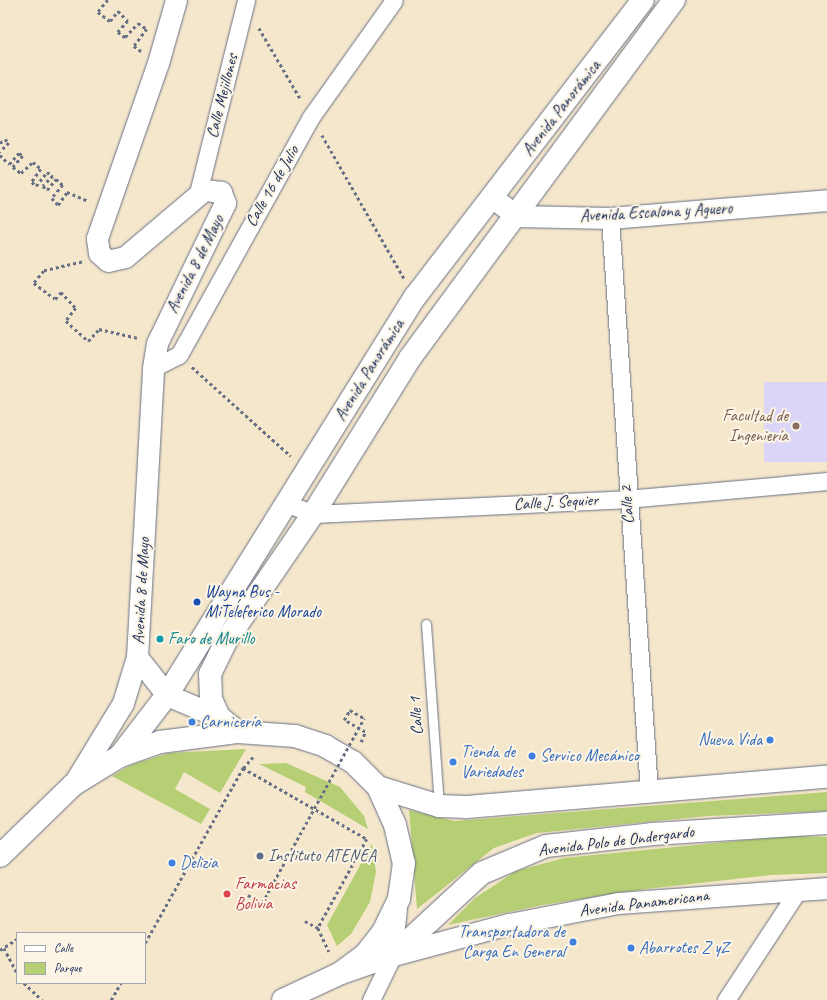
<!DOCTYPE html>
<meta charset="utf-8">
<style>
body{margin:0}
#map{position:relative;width:827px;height:1000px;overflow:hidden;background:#f5e7cc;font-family:Caveat,sans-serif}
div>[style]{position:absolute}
.built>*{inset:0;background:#dbd6f7;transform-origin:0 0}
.green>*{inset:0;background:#b6cf75}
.path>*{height:2.5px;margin-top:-1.25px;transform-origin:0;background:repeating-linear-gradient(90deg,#676f84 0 3px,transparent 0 6px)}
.roads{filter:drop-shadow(0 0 1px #676f84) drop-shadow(0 0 1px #676f84)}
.service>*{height:9px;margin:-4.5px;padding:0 4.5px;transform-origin:4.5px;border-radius:4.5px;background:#fff}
.minor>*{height:17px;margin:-8.5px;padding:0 8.5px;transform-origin:8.5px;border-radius:8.5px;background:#fff}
.tertiary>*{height:21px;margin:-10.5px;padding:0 10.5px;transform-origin:10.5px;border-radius:10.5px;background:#fff}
.secondary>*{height:22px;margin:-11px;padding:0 11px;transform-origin:11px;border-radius:11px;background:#fff}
.primary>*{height:22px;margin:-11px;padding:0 11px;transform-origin:11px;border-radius:11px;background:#fff}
.path-bridge>*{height:2.5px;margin-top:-1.25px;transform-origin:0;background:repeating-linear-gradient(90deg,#676f84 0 3px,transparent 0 6px)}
.dots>*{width:11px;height:11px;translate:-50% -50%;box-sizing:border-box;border:2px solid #fcf5e5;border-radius:50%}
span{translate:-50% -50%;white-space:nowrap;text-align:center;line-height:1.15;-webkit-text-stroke:4px #fcf5e5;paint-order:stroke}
.street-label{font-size:17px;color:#1b2f5e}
.education-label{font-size:17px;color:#785e54}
.right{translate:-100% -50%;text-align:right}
.transit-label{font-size:17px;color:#164399}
.left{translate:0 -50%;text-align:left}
.culture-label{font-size:17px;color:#0d838f}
.shop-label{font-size:17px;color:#366cbe}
.service-label{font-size:17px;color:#4e5e75}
.health-label{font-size:17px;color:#be3a42}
.legend{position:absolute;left:16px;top:932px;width:130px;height:52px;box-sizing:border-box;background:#fcf5e5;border:1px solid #a2a6af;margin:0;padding:5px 7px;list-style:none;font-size:12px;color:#1b2f5e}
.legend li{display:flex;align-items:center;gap:8px;height:20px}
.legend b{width:20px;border:1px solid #a2a6af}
</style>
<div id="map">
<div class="built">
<div style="left:827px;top:382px;width:80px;height:63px;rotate:90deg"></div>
</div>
<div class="green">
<div style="clip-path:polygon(246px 749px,220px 793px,184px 772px,175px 789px,210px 809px,201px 824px,112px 776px,131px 765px,169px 753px)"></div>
<div style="clip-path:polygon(286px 763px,340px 787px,364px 816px,368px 829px,305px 792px,306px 787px,259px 764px)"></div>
<div style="clip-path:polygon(827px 792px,827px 811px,707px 816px,537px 833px,494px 848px,417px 909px,409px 810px,454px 821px)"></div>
<div style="clip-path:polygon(786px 836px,827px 837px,827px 873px,770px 875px,646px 889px,542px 905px,448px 925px,475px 898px,516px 871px,564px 858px)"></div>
<div style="clip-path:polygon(372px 844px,376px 872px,370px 902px,351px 934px,337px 946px,327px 925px)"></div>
</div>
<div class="path">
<div style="left:108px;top:0;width:16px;rotate:130deg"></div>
<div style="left:98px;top:12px;width:15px;rotate:37deg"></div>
<div style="left:110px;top:21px;width:13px;rotate:-51deg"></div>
<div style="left:118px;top:11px;width:14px;rotate:45deg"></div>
<div style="left:128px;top:21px;width:15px;rotate:132deg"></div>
<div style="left:118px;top:32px;width:9px;rotate:36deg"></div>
<div style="left:125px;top:37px;width:19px;rotate:-47deg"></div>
<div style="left:138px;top:23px;width:11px;rotate:34deg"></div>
<div style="left:147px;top:29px;width:21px;rotate:127deg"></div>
<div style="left:134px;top:46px;width:9px;rotate:36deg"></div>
<div style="left:259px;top:28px;width:83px;rotate:59.7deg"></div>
<div style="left:322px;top:135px;width:165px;rotate:60.2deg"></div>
<div style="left:0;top:143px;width:6px;rotate:-39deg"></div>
<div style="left:5px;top:139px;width:6px;rotate:45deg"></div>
<div style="left:9px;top:143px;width:13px;rotate:135deg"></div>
<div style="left:0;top:155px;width:13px;rotate:45deg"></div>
<div style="left:9px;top:164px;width:15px;rotate:-48deg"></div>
<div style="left:19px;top:153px;width:5px;rotate:37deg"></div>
<div style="left:23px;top:156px;width:15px;rotate:132deg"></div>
<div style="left:13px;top:167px;width:10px;rotate:37deg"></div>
<div style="left:21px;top:173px;width:16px;rotate:-43deg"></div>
<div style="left:33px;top:162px;width:11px;rotate:41deg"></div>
<div style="left:41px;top:169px;width:16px;rotate:125deg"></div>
<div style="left:32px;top:182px;width:6px;rotate:45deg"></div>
<div style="left:36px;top:186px;width:18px;rotate:-52deg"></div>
<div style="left:47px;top:172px;width:7px;rotate:34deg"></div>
<div style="left:53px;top:176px;width:14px;rotate:135deg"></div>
<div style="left:43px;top:186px;width:6px;rotate:45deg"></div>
<div style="left:47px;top:190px;width:14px;rotate:-51deg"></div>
<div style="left:56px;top:179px;width:9px;rotate:41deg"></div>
<div style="left:63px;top:185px;width:17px;rotate:130deg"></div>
<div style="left:52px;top:198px;width:9px;rotate:49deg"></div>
<div style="left:58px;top:205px;width:16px;rotate:-55deg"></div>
<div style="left:67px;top:192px;width:23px;rotate:23deg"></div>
<div style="left:82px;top:262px;width:39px;rotate:167deg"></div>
<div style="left:44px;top:271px;width:16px;rotate:130deg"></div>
<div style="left:34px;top:283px;width:26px;rotate:37deg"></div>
<div style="left:55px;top:299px;width:9px;rotate:-49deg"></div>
<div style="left:61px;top:292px;width:22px;rotate:47deg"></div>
<div style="left:76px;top:308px;width:16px;rotate:128deg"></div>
<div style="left:66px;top:321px;width:30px;rotate:42deg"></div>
<div style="left:88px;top:341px;width:16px;rotate:-47deg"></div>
<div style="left:99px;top:329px;width:39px;rotate:13deg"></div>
<div style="left:192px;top:367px;width:133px;rotate:42deg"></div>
<div style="left:361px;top:742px;width:11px;rotate:-68deg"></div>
<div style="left:365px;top:732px;width:24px;rotate:-150deg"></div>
<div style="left:344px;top:720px;width:12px;rotate:-59deg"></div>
<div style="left:350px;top:710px;width:16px;rotate:30deg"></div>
<div style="left:243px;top:768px;width:143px;rotate:29.8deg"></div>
<div style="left:367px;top:839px;width:102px;rotate:118.8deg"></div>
<div style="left:305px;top:921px;width:15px;rotate:28deg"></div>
<div style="left:318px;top:928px;width:26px;rotate:65deg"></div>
<div style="left:145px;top:943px;width:201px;rotate:-60.8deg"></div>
<div style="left:243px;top:768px;width:15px;rotate:-48deg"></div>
<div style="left:4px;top:948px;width:27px;rotate:62deg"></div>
<div style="left:0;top:950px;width:20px;rotate:-33deg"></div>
<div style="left:24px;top:983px;width:25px;rotate:43deg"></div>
<div style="left:111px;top:1000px;width:20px;rotate:-60deg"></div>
</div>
<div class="roads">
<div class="service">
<div style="left:426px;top:624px;width:182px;rotate:85.9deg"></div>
</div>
<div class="minor">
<div style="left:198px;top:193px;width:199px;rotate:-76deg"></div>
<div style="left:610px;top:218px;width:575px;rotate:86.11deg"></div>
<div style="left:153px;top:368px;width:29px;rotate:-27deg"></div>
<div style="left:179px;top:355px;width:272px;rotate:-61deg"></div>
<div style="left:311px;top:117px;width:143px;rotate:-54.6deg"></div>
<div style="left:286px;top:503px;width:29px;rotate:22deg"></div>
<div style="left:313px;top:514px;width:313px;rotate:-2.7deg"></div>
<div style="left:626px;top:499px;width:202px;rotate:-5.1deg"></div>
<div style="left:371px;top:1000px;width:50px;rotate:-63.9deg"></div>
<div style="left:393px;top:955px;width:47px;rotate:-83.9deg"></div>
<div style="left:726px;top:1000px;width:133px;rotate:-56.7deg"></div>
</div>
<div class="tertiary">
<div style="left:492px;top:197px;width:31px;rotate:38deg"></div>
<div style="left:516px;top:216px;width:94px;rotate:1.2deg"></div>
<div style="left:610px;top:218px;width:218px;rotate:-4.7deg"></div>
<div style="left:137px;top:657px;width:48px;rotate:51.7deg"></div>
<div style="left:167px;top:695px;width:56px;rotate:22.9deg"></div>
<div style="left:73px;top:785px;width:96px;rotate:-58.6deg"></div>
<div style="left:123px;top:703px;width:48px;rotate:-73.1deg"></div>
<div style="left:137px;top:657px;width:289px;rotate:-86.8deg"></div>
<div style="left:153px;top:368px;width:25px;rotate:-81deg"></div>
<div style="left:157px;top:343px;width:156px;rotate:-64.1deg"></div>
<div style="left:225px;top:203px;width:12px;rotate:-110deg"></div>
<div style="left:221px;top:192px;width:17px;rotate:-173deg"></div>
<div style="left:204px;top:190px;width:104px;rotate:139.7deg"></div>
<div style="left:125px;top:257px;width:17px;rotate:167deg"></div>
<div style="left:108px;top:261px;width:12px;rotate:-138deg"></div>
<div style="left:99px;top:253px;width:15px;rotate:-98deg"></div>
<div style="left:97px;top:238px;width:185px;rotate:-70.8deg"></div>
<div style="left:158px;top:63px;width:66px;rotate:-74.1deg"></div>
<div style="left:393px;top:955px;width:120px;rotate:-15deg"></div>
<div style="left:509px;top:924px;width:111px;rotate:-10.9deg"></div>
<div style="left:618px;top:903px;width:210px;rotate:-4.1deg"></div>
</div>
<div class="secondary">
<div style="left:238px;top:732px;width:24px;rotate:-142deg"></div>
<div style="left:219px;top:717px;width:20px;rotate:-114deg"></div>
<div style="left:211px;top:699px;width:25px;rotate:-92deg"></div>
<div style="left:210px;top:674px;width:37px;rotate:-64deg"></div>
<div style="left:226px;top:641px;width:154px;rotate:-55.6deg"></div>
<div style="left:313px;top:514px;width:184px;rotate:-58.1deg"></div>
<div style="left:410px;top:358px;width:445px;rotate:-53.6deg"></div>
<div style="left:120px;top:756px;width:77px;rotate:-52.4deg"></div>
<div style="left:167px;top:695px;width:469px;rotate:-58.1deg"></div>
<div style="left:415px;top:297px;width:374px;rotate:-52.5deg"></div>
</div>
<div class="primary">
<div style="left:378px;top:787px;width:64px;rotate:17.3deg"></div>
<div style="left:439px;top:806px;width:27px;rotate:2deg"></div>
<div style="left:466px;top:807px;width:362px;rotate:-4.8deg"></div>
<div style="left:0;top:856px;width:102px;rotate:-44.2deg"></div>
<div style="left:73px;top:785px;width:55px;rotate:-31.7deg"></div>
<div style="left:120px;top:756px;width:42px;rotate:-19.3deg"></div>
<div style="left:160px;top:742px;width:79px;rotate:-7.3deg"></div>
<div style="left:238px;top:732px;width:57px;rotate:4deg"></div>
<div style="left:295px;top:736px;width:32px;rotate:18deg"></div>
<div style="left:325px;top:746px;width:32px;rotate:30deg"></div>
<div style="left:353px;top:762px;width:35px;rotate:45deg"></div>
<div style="left:378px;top:787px;width:42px;rotate:65.9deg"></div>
<div style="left:395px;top:825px;width:39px;rotate:77deg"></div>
<div style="left:404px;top:863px;width:36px;rotate:98deg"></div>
<div style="left:399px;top:899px;width:37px;rotate:116deg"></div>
<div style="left:383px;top:932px;width:28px;rotate:128deg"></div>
<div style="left:366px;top:954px;width:31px;rotate:143deg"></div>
<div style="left:283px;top:1000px;width:64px;rotate:-25deg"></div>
<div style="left:341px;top:973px;width:55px;rotate:-19.1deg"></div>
<div style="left:393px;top:955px;width:121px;rotate:-42.7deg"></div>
<div style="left:482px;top:873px;width:69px;rotate:-22.9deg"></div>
<div style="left:546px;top:846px;width:108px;rotate:-6.4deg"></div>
<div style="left:653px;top:834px;width:174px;rotate:-3.6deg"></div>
</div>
</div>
<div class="path-bridge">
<div style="left:248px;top:895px;width:16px;rotate:30deg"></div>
<div style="left:262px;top:903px;width:211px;rotate:-61.1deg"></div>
</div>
<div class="dots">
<div style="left:796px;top:426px;background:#8d6e63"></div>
<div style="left:197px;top:602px;background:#1a4fb4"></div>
<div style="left:160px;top:639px;background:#0f9aa8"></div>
<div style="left:192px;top:722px;background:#3f7fe0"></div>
<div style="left:770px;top:740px;background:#3f7fe0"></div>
<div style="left:532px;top:756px;background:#3f7fe0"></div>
<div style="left:453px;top:762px;background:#3f7fe0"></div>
<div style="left:260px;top:856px;background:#5c6f8a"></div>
<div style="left:172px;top:863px;background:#3f7fe0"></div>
<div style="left:227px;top:894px;background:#e0444e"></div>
<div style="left:573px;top:942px;background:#3f7fe0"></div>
<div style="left:631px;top:948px;background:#3f7fe0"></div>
</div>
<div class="street-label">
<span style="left:222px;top:96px;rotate:-76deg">Calle Mejillones</span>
<span style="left:561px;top:108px;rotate:-52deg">Avenida Panorámica</span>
<span style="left:272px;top:186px;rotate:-60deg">Calle 16 de Julio</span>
<span style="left:656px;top:212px;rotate:-3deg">Avenida Escalona y Aguero</span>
<span style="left:195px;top:264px;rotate:-63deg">Avenida 8 de Mayo</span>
<span style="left:369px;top:370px;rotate:-58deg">Avenida Panorámica</span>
<span style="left:556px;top:502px;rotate:-3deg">Calle J. Sequier</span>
<span style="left:627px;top:505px;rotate:-94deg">Calle 2</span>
<span style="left:141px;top:591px;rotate:-87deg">Avenida 8 de Mayo</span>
<span style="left:416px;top:716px;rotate:-94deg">Calle 1</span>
<span style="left:616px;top:841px;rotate:-7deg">Avenida Polo de Ondergardo</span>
<span style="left:644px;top:903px;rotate:-7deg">Avenida Panamericana</span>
</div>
<div class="education-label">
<span class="right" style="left:788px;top:426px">Facultad de<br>Ingeniería</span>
</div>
<div class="transit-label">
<span class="left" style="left:205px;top:602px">Wayna Bus -<br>MiTeleferico Morado</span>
</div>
<div class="culture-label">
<span class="left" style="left:168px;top:639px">Faro de Murillo</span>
</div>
<div class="shop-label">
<span class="left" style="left:200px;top:722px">Carnicería</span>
<span class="right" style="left:762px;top:740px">Nueva Vida</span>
<span class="left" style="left:461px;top:762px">Tienda de<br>Variedades</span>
<span class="left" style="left:540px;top:756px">Servico Mecánico</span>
<span class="left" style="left:180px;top:863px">Delizia</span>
<span class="right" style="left:565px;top:942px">Transportadora de<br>Carga En General</span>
<span class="left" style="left:639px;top:948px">Abarrotes Z yZ</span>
</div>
<div class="service-label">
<span class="left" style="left:268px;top:856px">Instituto ATENEA</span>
</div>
<div class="health-label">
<span class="left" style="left:235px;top:894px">Farmacias<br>Bolivia</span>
</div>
<ul class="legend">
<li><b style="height:5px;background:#fff"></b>Calle</li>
<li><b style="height:11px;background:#b6cf75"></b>Parque</li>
</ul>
</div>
